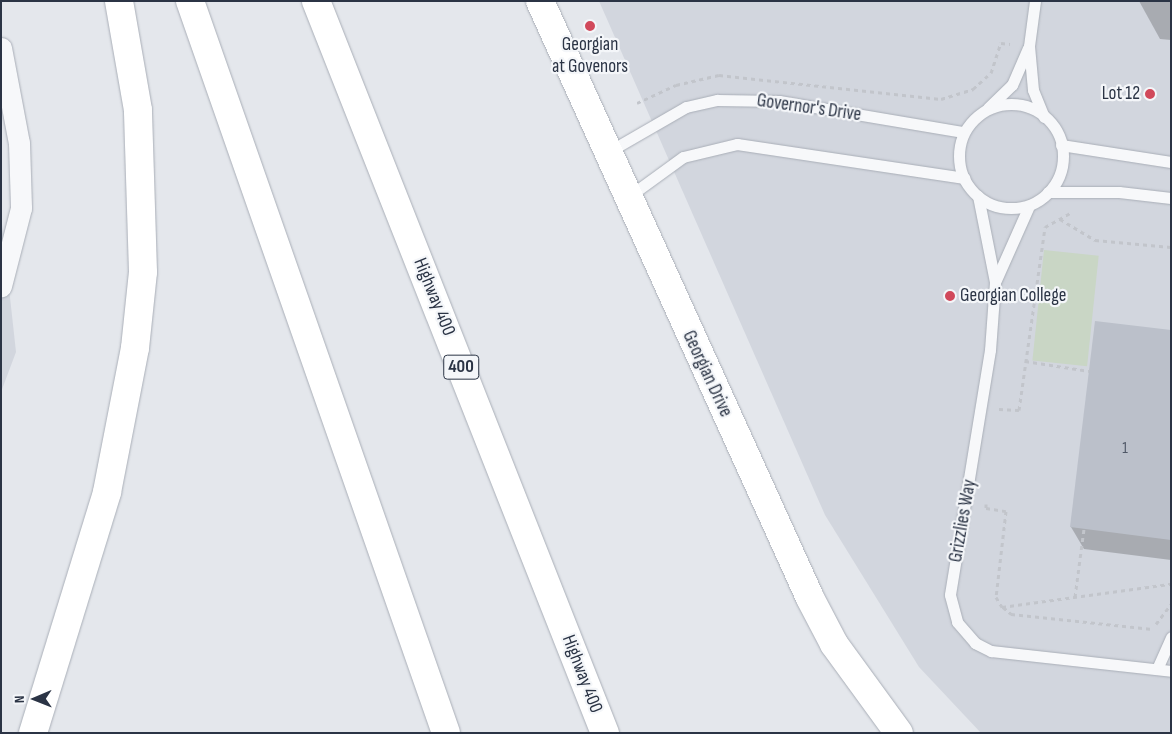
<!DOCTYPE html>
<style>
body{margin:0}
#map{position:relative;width:1172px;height:734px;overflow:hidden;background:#e4e7ec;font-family:"Sofia Sans Condensed",sans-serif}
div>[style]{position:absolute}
.built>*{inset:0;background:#d2d6de}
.green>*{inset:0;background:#c9d6c5;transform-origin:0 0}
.shadow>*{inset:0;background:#0003}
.building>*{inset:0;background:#bbc0ca}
.path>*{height:3px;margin-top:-1.5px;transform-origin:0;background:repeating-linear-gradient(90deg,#c2c5cb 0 4px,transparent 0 8px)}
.roads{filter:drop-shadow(0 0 1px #a9aeb7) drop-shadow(0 0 1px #a9aeb7)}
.lane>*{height:11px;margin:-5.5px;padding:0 5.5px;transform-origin:5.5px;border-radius:5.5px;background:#f7f8fa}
.lane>.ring{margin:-5.5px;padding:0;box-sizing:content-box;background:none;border:11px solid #f7f8fa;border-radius:50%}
.street>*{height:21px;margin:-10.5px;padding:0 10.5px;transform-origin:10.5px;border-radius:10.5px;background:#f7f8fa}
.secondary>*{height:28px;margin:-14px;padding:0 14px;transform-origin:14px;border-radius:14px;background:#fff}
.highway>*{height:28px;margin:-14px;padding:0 14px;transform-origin:14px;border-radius:14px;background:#fff}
.dots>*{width:14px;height:14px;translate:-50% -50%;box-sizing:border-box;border:2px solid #f4f6f9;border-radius:50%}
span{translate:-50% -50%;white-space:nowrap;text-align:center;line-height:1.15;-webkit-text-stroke:4.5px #f4f6f9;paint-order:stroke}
.number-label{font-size:16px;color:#4f5766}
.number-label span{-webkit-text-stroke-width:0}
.shield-label span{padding:1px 4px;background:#f4f6f9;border:1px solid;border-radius:4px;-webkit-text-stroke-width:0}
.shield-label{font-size:18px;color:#2b3445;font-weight:700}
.poi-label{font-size:19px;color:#2b3445}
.right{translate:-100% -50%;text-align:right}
.left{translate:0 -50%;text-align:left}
.street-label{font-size:19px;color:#2b3445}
.frame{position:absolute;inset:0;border:2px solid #2b3445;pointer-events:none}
.north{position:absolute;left:10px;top:674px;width:50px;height:50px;-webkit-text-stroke:4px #f4f6f9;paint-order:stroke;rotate:269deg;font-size:14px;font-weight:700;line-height:20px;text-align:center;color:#2b3445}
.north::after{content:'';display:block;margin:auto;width:18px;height:22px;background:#2b3445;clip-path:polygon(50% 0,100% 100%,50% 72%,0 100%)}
</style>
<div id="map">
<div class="built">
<div style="clip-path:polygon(599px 1px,1171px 1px,1171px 733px,981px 733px,919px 667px,825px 515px)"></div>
<div style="clip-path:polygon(1px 215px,16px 352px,1px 392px)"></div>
</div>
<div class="green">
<div style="left:1044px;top:250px;width:55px;height:111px;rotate:6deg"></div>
</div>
<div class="shadow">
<div style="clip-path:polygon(1139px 1px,1171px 1px,1171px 40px,1160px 39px)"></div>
<div style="clip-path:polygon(1171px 331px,1171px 560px,1084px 549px,1071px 527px)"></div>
</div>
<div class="building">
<div style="clip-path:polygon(1095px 321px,1171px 330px,1171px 540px,1070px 527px)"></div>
</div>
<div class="path">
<div style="left:637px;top:103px;width:43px;rotate:-24.8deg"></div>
<div style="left:676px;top:85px;width:44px;rotate:-13.1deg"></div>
<div style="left:719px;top:75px;width:223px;rotate:6.2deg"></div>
<div style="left:941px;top:99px;width:34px;rotate:-17deg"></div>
<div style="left:973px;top:89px;width:24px;rotate:-42deg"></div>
<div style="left:991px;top:73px;width:32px;rotate:-72deg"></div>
<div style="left:1001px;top:43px;width:9px;rotate:6deg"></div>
<div style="left:1060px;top:219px;width:41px;rotate:31deg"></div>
<div style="left:1095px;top:240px;width:76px;rotate:5.3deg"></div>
<div style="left:1025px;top:361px;width:65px;rotate:8.9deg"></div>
<div style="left:999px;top:409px;width:20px;rotate:3deg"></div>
<div style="left:1019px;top:410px;width:185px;rotate:-81.9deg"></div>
<div style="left:1045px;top:227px;width:31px;rotate:-29deg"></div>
<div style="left:986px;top:504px;width:4px;rotate:90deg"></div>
<div style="left:986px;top:508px;width:20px;rotate:9deg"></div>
<div style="left:1006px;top:511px;width:87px;rotate:96.6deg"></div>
<div style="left:996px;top:597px;width:12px;rotate:59deg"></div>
<div style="left:1002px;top:607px;width:171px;rotate:-7.8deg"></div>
<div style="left:1075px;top:597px;width:69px;rotate:-82.5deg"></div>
<div style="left:1003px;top:607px;width:11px;rotate:41deg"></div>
<div style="left:1011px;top:614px;width:142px;rotate:6.1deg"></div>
<div style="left:1156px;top:624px;width:25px;rotate:-53deg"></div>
</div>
<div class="roads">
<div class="lane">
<div style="left:1035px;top:1px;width:45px;rotate:97.6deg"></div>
<div style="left:1029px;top:46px;width:44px;rotate:84.8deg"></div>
<div style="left:1033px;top:90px;width:29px;rotate:68deg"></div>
<div class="ring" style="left:959px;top:104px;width:93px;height:93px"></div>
<div style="left:988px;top:108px;width:33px;rotate:-44deg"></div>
<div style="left:1012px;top:85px;width:40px;rotate:-66.6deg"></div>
<div style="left:1061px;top:145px;width:111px;rotate:8.8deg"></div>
<div style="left:608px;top:152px;width:90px;rotate:-30deg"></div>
<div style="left:686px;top:107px;width:32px;rotate:-13deg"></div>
<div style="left:717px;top:100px;width:62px;rotate:0.9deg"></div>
<div style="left:779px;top:101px;width:187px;rotate:9.6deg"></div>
<div style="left:1048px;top:192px;width:71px"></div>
<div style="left:1119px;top:192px;width:52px;rotate:6.6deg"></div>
<div style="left:978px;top:196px;width:88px;rotate:78.8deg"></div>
<div style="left:995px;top:282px;width:68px;rotate:94.2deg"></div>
<div style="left:990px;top:350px;width:248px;rotate:99.3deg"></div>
<div style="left:950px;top:595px;width:28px;rotate:75deg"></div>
<div style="left:957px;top:622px;width:28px;rotate:49deg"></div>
<div style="left:975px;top:643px;width:18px;rotate:27deg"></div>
<div style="left:991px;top:651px;width:181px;rotate:6.3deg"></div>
<div style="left:628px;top:197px;width:68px;rotate:-36deg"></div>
<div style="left:683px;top:157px;width:56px;rotate:-13.5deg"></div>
<div style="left:737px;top:144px;width:230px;rotate:8.5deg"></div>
<div style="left:996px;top:280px;width:81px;rotate:-66deg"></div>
<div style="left:1157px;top:669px;width:35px;rotate:-66deg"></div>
</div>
<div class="street">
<div style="left:1px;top:48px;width:97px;rotate:79.3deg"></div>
<div style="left:19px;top:143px;width:65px;rotate:88.2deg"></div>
<div style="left:21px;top:208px;width:81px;rotate:104.4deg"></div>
</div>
<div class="secondary">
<div style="left:540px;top:1px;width:655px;rotate:65.66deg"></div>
<div style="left:810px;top:598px;width:52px;rotate:62.4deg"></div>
<div style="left:834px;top:644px;width:110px;rotate:53.9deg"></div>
</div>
<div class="highway">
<div style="left:190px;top:1px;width:775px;rotate:70.72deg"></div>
<div style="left:316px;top:1px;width:787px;rotate:68.46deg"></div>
<div style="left:33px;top:733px;width:252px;rotate:-72.9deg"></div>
<div style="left:107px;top:492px;width:147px;rotate:-79deg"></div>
<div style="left:135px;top:348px;width:76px;rotate:-84deg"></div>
<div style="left:143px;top:272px;width:162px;rotate:-91.8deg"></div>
<div style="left:138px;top:110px;width:111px;rotate:-99.9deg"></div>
</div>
</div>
<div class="dots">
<div style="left:590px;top:26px;background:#d1495b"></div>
<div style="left:1150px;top:94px;background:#d1495b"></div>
<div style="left:950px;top:296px;background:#d1495b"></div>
</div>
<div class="number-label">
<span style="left:1125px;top:449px">1</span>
</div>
<div class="shield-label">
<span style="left:461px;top:367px">400</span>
</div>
<div class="poi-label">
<span style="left:590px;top:56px">Georgian<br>at Govenors</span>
<span class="right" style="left:1140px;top:94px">Lot 12</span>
<span class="left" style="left:960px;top:296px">Georgian College</span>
</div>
<div class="street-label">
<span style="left:809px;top:108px;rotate:8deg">Governor's Drive</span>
<span style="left:434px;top:297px;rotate:68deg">Highway 400</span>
<span style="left:707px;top:374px;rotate:65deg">Georgian Drive</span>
<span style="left:963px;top:521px;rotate:-80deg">Grizzlies Way</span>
<span style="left:582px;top:674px;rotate:69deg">Highway 400</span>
</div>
<div class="frame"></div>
<div class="north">N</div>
</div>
